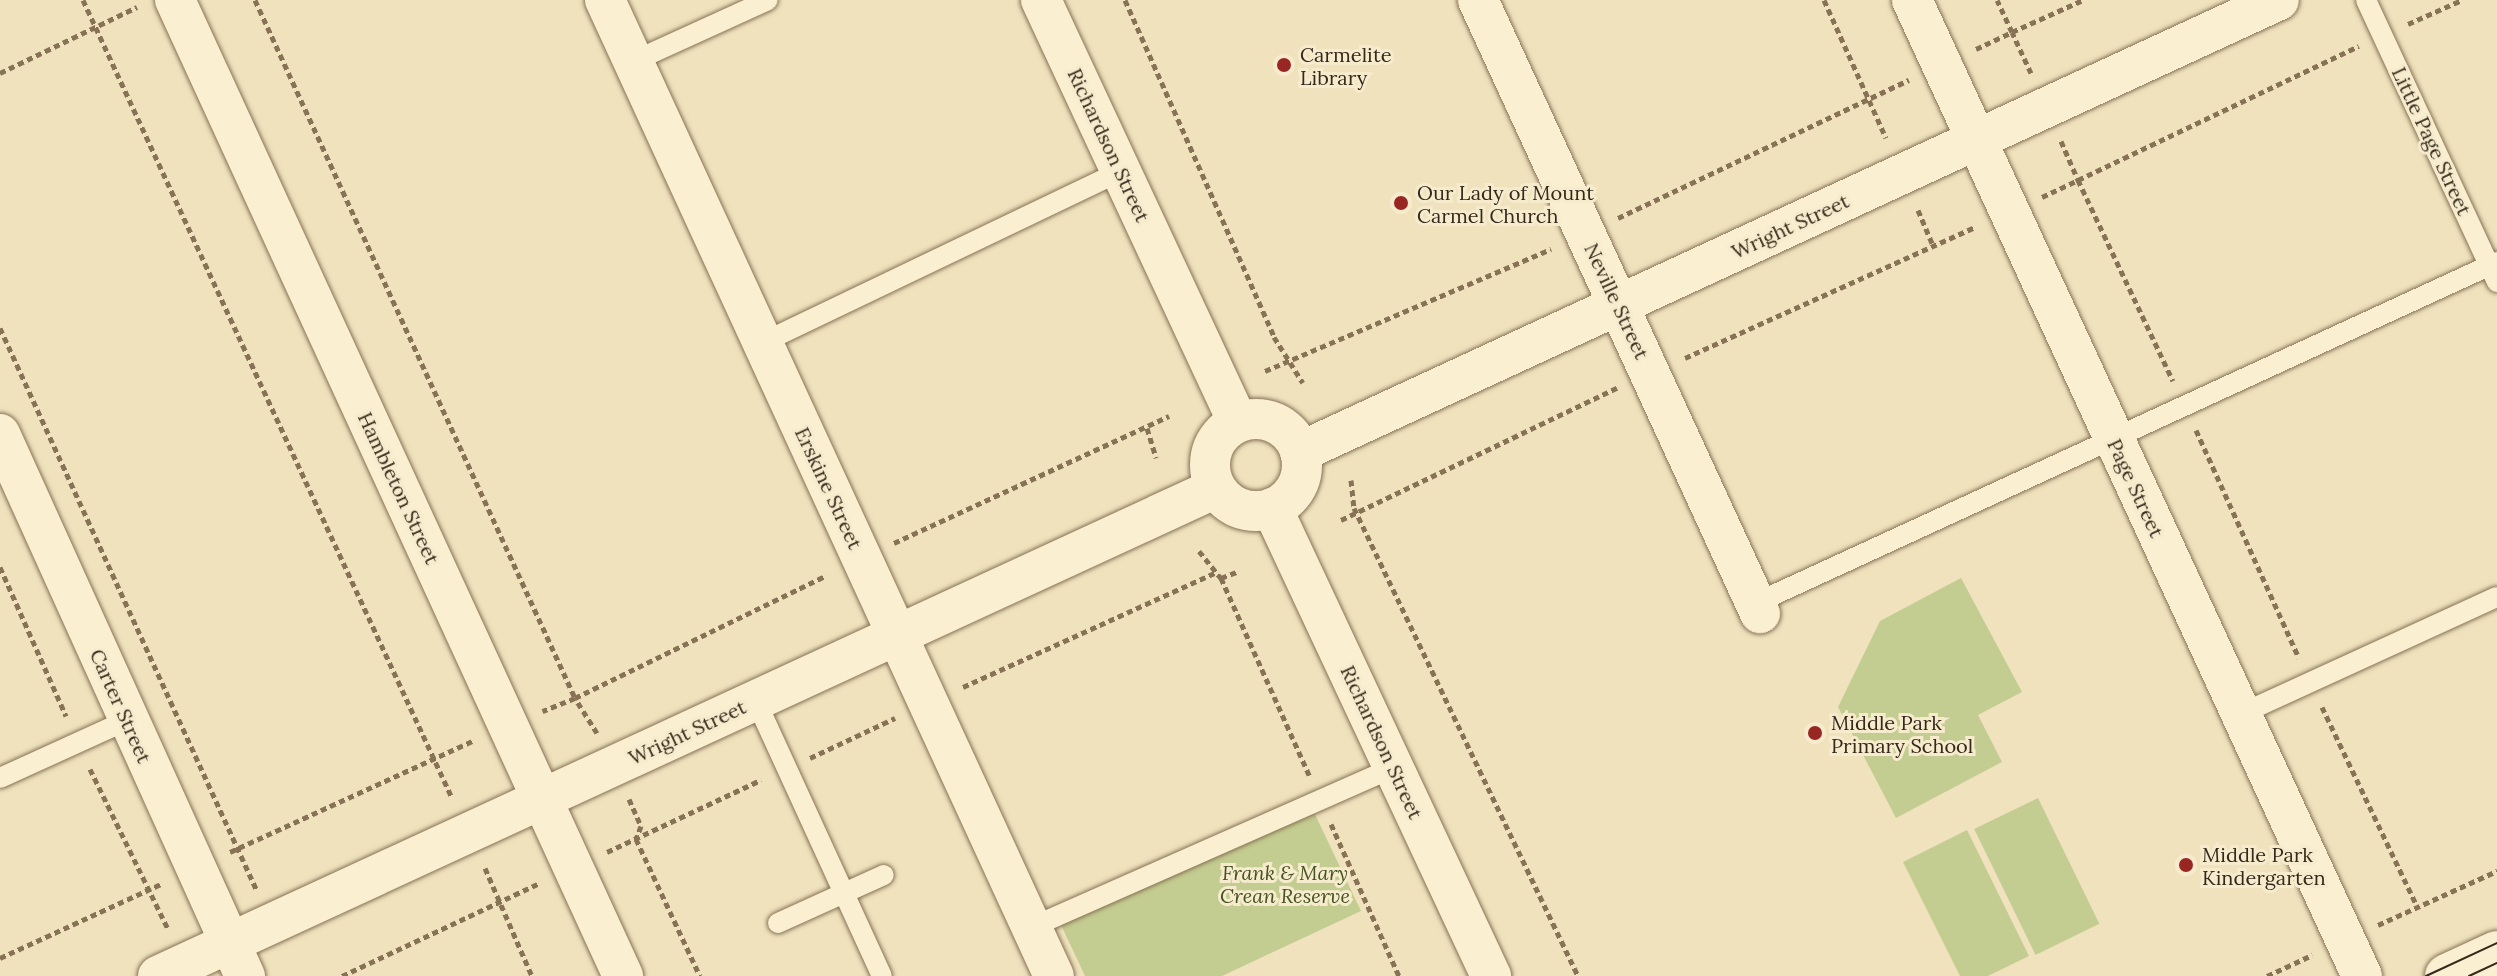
<!DOCTYPE html>
<style>
body{margin:0}
#map{position:relative;width:2497px;height:976px;overflow:hidden;background:#efe2bd;font-family:Lora,serif}
div>[style]{position:absolute}
.green>*{inset:0;background:#c4cd91;transform-origin:0 0}
.path>*{height:5px;margin-top:-2.5px;transform-origin:0;background:repeating-linear-gradient(90deg,#877256 0 6px,transparent 0 10px)}
.roads{filter:drop-shadow(0 0 2px #877256) drop-shadow(0 0 2px #877256)}
.service>*{height:20px;margin:-10px;padding:0 10px;transform-origin:10px;border-radius:10px;background:#faefd0}
.minor>*{height:40px;margin:-20px;padding:0 20px;transform-origin:20px;border-radius:20px;background:#faefd0}
.minor>.ring{margin:-20px;padding:0;box-sizing:content-box;background:none;border:40px solid #faefd0;border-radius:50%}
.tertiary>*{height:44px;margin:-22px;padding:0 22px;transform-origin:22px;border-radius:22px;background:#faefd0}
.tram>*{height:2px;margin:-1px;padding:0 1px;transform-origin:1px;border-radius:1px;background:#36291b}
.dots>*{width:22px;height:22px;translate:-50% -50%;box-sizing:border-box;border:4px solid #f6eccd;border-radius:50%}
span{translate:-50% -50%;white-space:nowrap;text-align:center;line-height:1.15;-webkit-text-stroke:6px #f6eccd;paint-order:stroke}
.poi-label{font-size:20px;color:#36291b}
.left{translate:0 -50%;text-align:left}
.street-label{font-size:20px;color:#36291b}
.park-label{font-size:20px;color:#455321;font-style:italic}
</style>
<div id="map">
<div class="green">
<div style="clip-path:polygon(1961px 578px,2022px 692px,1978px 715px,2002px 762px,1896px 818px,1838px 707px,1880px 621px)"></div>
<div style="left:2038px;top:798px;width:140px;height:71px;rotate:64deg"></div>
<div style="clip-path:polygon(1312px 808px,1361px 911px,1222px 976px,1085px 976px,1061px 925px)"></div>
<div style="clip-path:polygon(1967px 830px,2029px 956px,1988px 976px,1960px 976px,1903px 862px)"></div>
</div>
<div class="path">
<div style="left:83px;top:0;width:879px;rotate:65.18deg"></div>
<div style="left:255px;top:0;width:768px;rotate:65.37deg"></div>
<div style="left:575px;top:698px;width:35px;rotate:158deg"></div>
<div style="left:1125px;top:0;width:368px;rotate:66.1deg"></div>
<div style="left:1274px;top:337px;width:54px;rotate:57.8deg"></div>
<div style="left:1824px;top:0;width:151px;rotate:65.8deg"></div>
<div style="left:2408px;top:24px;width:59px;rotate:-24deg"></div>
<div style="left:1976px;top:49px;width:40px;rotate:-25deg"></div>
<div style="left:2012px;top:32px;width:35px;rotate:-115deg"></div>
<div style="left:0;top:73px;width:152px;rotate:-25.7deg"></div>
<div style="left:2031px;top:73px;width:45px;rotate:-114.9deg"></div>
<div style="left:2012px;top:32px;width:78px;rotate:-24.3deg"></div>
<div style="left:2061px;top:141px;width:43px;rotate:66.4deg"></div>
<div style="left:2078px;top:180px;width:311px;rotate:-25.5deg"></div>
<div style="left:2042px;top:197px;width:40px;rotate:-25deg"></div>
<div style="left:2078px;top:180px;width:222px;rotate:64.7deg"></div>
<div style="left:1918px;top:210px;width:39px;rotate:67deg"></div>
<div style="left:1618px;top:218px;width:322px;rotate:-25.4deg"></div>
<div style="left:0;top:328px;width:619px;rotate:65.46deg"></div>
<div style="left:1685px;top:358px;width:318px;rotate:-24.3deg"></div>
<div style="left:1265px;top:371px;width:311px;rotate:-23.1deg"></div>
<div style="left:1147px;top:428px;width:31px;rotate:73deg"></div>
<div style="left:2196px;top:430px;width:250px;rotate:65.7deg"></div>
<div style="left:1351px;top:480px;width:28px;rotate:84deg"></div>
<div style="left:1354px;top:508px;width:519px;rotate:64.42deg"></div>
<div style="left:1341px;top:520px;width:306px;rotate:-25.6deg"></div>
<div style="left:894px;top:543px;width:303px;rotate:-24.8deg"></div>
<div style="left:1199px;top:551px;width:35px;rotate:51deg"></div>
<div style="left:1221px;top:578px;width:216px;rotate:65.9deg"></div>
<div style="left:0;top:567px;width:163px;rotate:66.1deg"></div>
<div style="left:1221px;top:578px;width:19px;rotate:-21deg"></div>
<div style="left:963px;top:687px;width:278px;rotate:-24.4deg"></div>
<div style="left:2322px;top:707px;width:223px;rotate:64.5deg"></div>
<div style="left:597px;top:733px;width:41px;rotate:-122.2deg"></div>
<div style="left:575px;top:698px;width:280px;rotate:-26deg"></div>
<div style="left:810px;top:758px;width:94px;rotate:-25.2deg"></div>
<div style="left:90px;top:769px;width:178px;rotate:64deg"></div>
<div style="left:629px;top:799px;width:30px;rotate:66deg"></div>
<div style="left:641px;top:826px;width:14px;rotate:111deg"></div>
<div style="left:636px;top:839px;width:151px;rotate:65deg"></div>
<div style="left:1331px;top:824px;width:167px;rotate:65.9deg"></div>
<div style="left:230px;top:852px;width:269px;rotate:-24.6deg"></div>
<div style="left:607px;top:852px;width:170px;rotate:-25.1deg"></div>
<div style="left:485px;top:868px;width:118px;rotate:66.5deg"></div>
<div style="left:2378px;top:925px;width:131px;rotate:-24.4deg"></div>
<div style="left:0;top:958px;width:179px;rotate:-24.7deg"></div>
<div style="left:342px;top:976px;width:219px;rotate:-25.2deg"></div>
<div style="left:2267px;top:976px;width:50px;rotate:-25deg"></div>
</div>
<div class="roads">
<div class="service">
<div style="left:2366px;top:0;width:311px;rotate:65.1deg"></div>
<div style="left:632px;top:62px;width:149px;rotate:-24.5deg"></div>
<div style="left:762px;top:343px;width:398px;rotate:-25.6deg"></div>
<div style="left:1756px;top:603px;width:816px;rotate:-24.71deg"></div>
<div style="left:756px;top:701px;width:302px;rotate:65.4deg"></div>
<div style="left:2241px;top:714px;width:281px;rotate:-24.6deg"></div>
<div style="left:0;top:778px;width:140px;rotate:-24.5deg"></div>
<div style="left:778px;top:923px;width:116px;rotate:-24.4deg"></div>
<div style="left:1032px;top:927px;width:396px;rotate:-23.8deg"></div>
</div>
<div class="minor">
<div style="left:175px;top:0;width:1074px;rotate:65.34deg"></div>
<div style="left:605px;top:0;width:1074px;rotate:65.3deg"></div>
<div style="left:1041px;top:0;width:464px;rotate:65deg"></div>
<div style="left:1478px;top:0;width:675px;rotate:65.3deg"></div>
<div style="left:1912px;top:0;width:1075px;rotate:65.25deg"></div>
<div class="ring" style="left:1210px;top:419px;width:52px;height:52px"></div>
<div style="left:0;top:434px;width:595px;rotate:65.68deg"></div>
<div style="left:1300px;top:452px;width:1078px;rotate:-24.78deg"></div>
<div style="left:1272px;top:508px;width:517px;rotate:64.92deg"></div>
<div style="left:158px;top:976px;width:1165px;rotate:-24.76deg"></div>
</div>
<div class="tertiary">
<div style="left:2447px;top:976px;width:55px;rotate:-24.7deg"></div>
</div>
</div>
<div class="tram">
<div style="left:2426px;top:976px;width:78px;rotate:-24.9deg"></div>
<div style="left:2469px;top:976px;width:31px;rotate:-25deg"></div>
</div>
<div class="dots">
<div style="left:1284px;top:65px;background:#982724"></div>
<div style="left:1401px;top:203px;background:#982724"></div>
<div style="left:1815px;top:733px;background:#982724"></div>
<div style="left:2186px;top:865px;background:#982724"></div>
</div>
<div class="poi-label">
<span class="left" style="left:1300px;top:66px">Carmelite<br>Library</span>
<span class="left" style="left:1417px;top:204px">Our Lady of Mount<br>Carmel Church</span>
<span class="left" style="left:1831px;top:734px">Middle Park<br>Primary School</span>
<span class="left" style="left:2202px;top:866px">Middle Park<br>Kindergarten</span>
</div>
<div class="street-label">
<span style="left:2432px;top:141px;rotate:65deg">Little Page Street</span>
<span style="left:1109px;top:145px;rotate:65deg">Richardson Street</span>
<span style="left:1790px;top:226px;rotate:-25deg">Wright Street</span>
<span style="left:1617px;top:301px;rotate:65deg">Neville Street</span>
<span style="left:399px;top:488px;rotate:65deg">Hambleton Street</span>
<span style="left:829px;top:488px;rotate:65deg">Erskine Street</span>
<span style="left:2136px;top:488px;rotate:65deg">Page Street</span>
<span style="left:121px;top:706px;rotate:66deg">Carter Street</span>
<span style="left:687px;top:732px;rotate:-25deg">Wright Street</span>
<span style="left:1382px;top:742px;rotate:65deg">Richardson Street</span>
</div>
<div class="park-label">
<span style="left:1285px;top:884px">Frank &amp; Mary<br>Crean Reserve</span>
</div>
</div>
